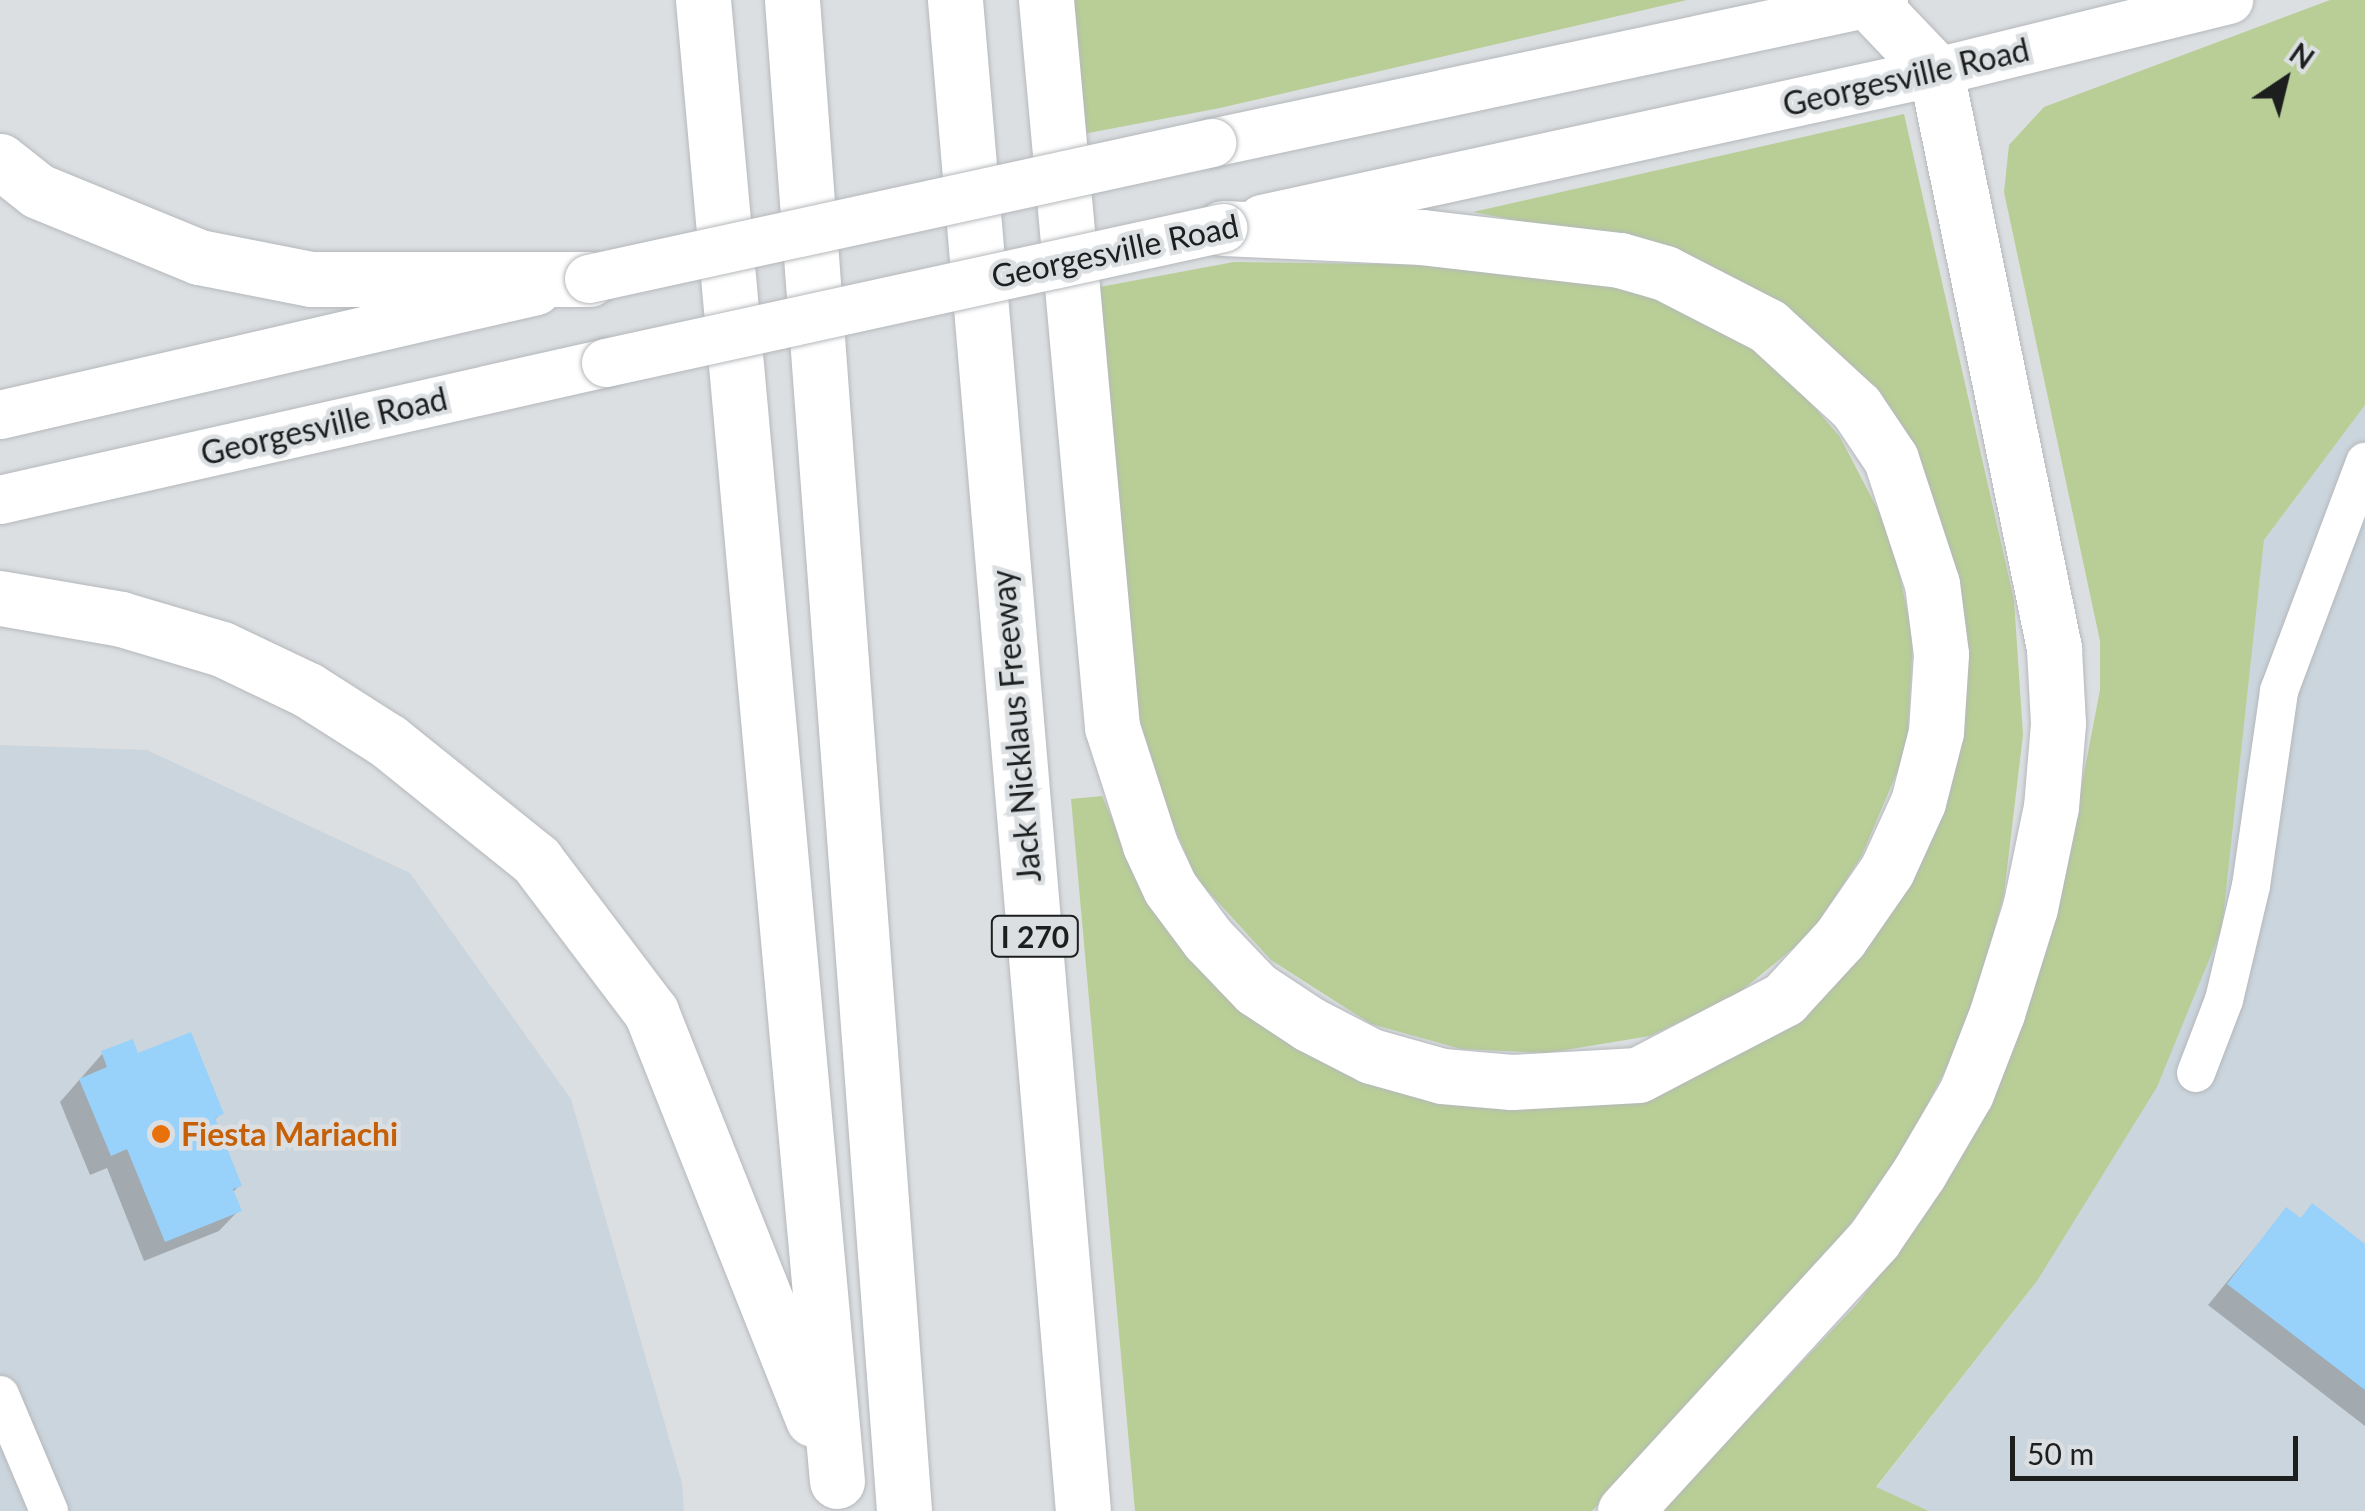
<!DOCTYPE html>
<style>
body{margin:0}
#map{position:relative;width:2365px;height:1511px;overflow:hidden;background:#dcdfe2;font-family:Lato,sans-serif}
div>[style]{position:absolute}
.built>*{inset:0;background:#cbd5dd}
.green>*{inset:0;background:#b8ce96}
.shadow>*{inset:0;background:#0003}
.building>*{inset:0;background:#98d2fb}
.roads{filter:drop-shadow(0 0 2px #b5b8bb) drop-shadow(0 0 2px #b5b8bb)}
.minor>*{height:38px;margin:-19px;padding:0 19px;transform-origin:19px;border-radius:19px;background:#fff}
.major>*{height:48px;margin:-24px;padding:0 24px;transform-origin:24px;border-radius:24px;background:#fff}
.highway>*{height:55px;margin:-27.5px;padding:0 27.5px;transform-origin:27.5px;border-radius:27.5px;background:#fff}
.bridges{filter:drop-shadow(0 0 2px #b5b8bb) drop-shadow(0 0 2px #b5b8bb)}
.major-bridge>*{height:48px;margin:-24px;padding:0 24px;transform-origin:24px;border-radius:24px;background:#fff}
.dots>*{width:28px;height:28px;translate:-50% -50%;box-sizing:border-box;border:5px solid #dcdfe2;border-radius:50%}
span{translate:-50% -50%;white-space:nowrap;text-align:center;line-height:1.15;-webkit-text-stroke:9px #dcdfe2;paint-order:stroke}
.shield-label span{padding:2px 8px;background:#dcdfe2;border:2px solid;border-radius:8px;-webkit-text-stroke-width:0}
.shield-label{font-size:30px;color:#1d1f1f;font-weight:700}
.street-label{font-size:32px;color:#1d1f1f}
.food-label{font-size:32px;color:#c56008;font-weight:700}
.left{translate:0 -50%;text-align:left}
.north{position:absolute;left:2235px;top:30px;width:100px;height:100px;-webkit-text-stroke:8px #dcdfe2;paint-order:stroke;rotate:35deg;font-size:28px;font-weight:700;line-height:40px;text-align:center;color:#1d1f1f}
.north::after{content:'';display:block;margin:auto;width:35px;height:45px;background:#1d1f1f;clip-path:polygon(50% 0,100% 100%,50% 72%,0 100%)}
.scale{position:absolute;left:2010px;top:1436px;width:288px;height:45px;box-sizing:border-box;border:5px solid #1d1f1f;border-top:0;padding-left:12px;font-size:30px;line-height:35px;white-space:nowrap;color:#1d1f1f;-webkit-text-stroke:8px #dcdfe2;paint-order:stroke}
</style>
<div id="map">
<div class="built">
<div style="clip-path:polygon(2365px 405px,2365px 1511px,1929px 1511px,1876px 1488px,2037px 1281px,2222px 928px,2264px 540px)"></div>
<div style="clip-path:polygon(0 745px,147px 750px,410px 873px,571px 1099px,682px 1483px,684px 1511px,0 1511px)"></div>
</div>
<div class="green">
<div style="clip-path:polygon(1071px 0,1687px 0,1220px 108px,1083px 134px)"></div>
<div style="clip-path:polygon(2330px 0,2365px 0,2365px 405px,2264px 540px,2222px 928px,2157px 1087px,2037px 1281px,1876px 1487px,1929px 1511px,1661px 1511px,1858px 1303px,1930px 1208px,2002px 1060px,2057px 913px,2100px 690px,2100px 641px,2004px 192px,2009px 145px,2044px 107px)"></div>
<div style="clip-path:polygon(1904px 114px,2014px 600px,2023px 735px,2004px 894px,1968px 1027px,1894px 1168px,1791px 1299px,1592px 1511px,1135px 1511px,1071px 799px,1102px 796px,1140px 882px,1408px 1093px,1750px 1035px,1941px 786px,1894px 432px,1648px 246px,1473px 212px)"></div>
<div style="clip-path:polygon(1234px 262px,1529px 266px,1645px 291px,1719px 325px,1781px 368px,1840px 437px,1891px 535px,1913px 638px,1907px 749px,1862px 855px,1812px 933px,1736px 995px,1650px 1036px,1547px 1053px,1461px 1049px,1371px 1024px,1271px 960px,1196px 878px,1140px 747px,1094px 288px)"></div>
</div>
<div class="shadow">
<div style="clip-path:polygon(102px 1054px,137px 1056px,221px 1114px,213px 1121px,239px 1186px,232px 1193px,239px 1210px,219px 1231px,144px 1261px,107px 1168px,90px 1175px,60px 1102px)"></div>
<div style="clip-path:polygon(2312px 1207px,2365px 1247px,2365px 1426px,2208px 1305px,2286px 1210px,2299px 1220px)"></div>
</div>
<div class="building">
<div style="clip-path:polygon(191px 1032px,224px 1114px,215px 1118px,242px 1186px,233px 1189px,242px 1211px,165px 1242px,127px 1149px,111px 1156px,79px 1079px,107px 1067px,101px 1051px,133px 1039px,138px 1053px)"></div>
<div style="clip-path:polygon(2312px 1203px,2365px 1244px,2365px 1390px,2227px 1284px,2286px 1207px,2301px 1218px)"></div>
</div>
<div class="roads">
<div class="minor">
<div style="left:2196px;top:1073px;width:78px;rotate:-69deg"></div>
<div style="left:2224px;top:1000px;width:117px;rotate:-76.7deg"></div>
<div style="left:2251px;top:886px;width:197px;rotate:-81.8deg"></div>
<div style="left:2279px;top:691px;width:245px;rotate:-69.4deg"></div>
<div style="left:0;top:1395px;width:126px;rotate:67.1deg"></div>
</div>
<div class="major">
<div style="left:1212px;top:143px;width:687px;rotate:-12.01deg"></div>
<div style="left:1262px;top:219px;width:690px;rotate:-12.3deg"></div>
<div style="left:1936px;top:72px;width:302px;rotate:-13.8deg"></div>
<div style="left:0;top:415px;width:551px;rotate:-13deg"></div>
<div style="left:0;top:500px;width:621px;rotate:-12.74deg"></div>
</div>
<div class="highway">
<div style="left:703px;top:0;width:1487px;rotate:84.83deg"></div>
<div style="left:792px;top:0;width:1515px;rotate:85.76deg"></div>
<div style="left:955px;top:0;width:1516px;rotate:85.16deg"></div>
<div style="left:1046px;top:0;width:730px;rotate:84.81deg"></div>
<div style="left:1112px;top:727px;width:124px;rotate:72.1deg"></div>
<div style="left:1150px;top:845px;width:47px;rotate:65.1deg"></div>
<div style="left:1170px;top:888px;width:64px;rotate:53.3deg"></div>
<div style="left:1208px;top:939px;width:69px;rotate:46.2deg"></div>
<div style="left:1256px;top:989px;width:64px;rotate:33.4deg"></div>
<div style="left:1309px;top:1024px;width:70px;rotate:27.3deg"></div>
<div style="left:1371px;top:1056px;width:74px;rotate:15.7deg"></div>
<div style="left:1442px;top:1076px;width:70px;rotate:4.9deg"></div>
<div style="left:1512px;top:1082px;width:126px;rotate:-3.2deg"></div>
<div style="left:1638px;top:1075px;width:165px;rotate:-27.5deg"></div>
<div style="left:1784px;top:999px;width:83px;rotate:-47.4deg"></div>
<div style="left:1840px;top:938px;width:83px;rotate:-55.3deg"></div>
<div style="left:1887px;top:870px;width:75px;rotate:-65.5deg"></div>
<div style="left:1918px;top:802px;width:72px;rotate:-75.6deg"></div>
<div style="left:1936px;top:732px;width:78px;rotate:-86.3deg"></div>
<div style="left:1941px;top:654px;width:71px;rotate:-97.3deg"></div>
<div style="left:1932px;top:584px;width:132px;rotate:-108.2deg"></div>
<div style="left:1891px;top:459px;width:63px;rotate:-123.9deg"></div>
<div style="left:1856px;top:407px;width:120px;rotate:-137.4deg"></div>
<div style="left:1768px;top:326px;width:116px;rotate:-152.8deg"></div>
<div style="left:1665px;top:273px;width:47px;rotate:-163.9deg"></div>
<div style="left:1620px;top:260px;width:199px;rotate:-173.4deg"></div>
<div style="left:1422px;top:237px;width:199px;rotate:-177.4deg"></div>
<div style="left:0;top:161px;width:48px;rotate:38.3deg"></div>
<div style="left:38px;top:191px;width:174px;rotate:22.3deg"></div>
<div style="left:199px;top:257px;width:114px;rotate:11.1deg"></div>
<div style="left:311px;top:279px;width:278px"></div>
<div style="left:0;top:598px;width:123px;rotate:9.8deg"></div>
<div style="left:121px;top:619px;width:105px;rotate:16.5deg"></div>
<div style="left:222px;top:649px;width:95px;rotate:25.5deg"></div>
<div style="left:308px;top:690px;width:95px;rotate:32.5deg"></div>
<div style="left:388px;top:741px;width:190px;rotate:38.8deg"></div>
<div style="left:536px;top:860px;width:191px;rotate:52.9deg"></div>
<div style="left:651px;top:1012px;width:438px;rotate:68.3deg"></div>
<div style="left:1625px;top:1511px;width:369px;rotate:-47.5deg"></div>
<div style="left:1874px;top:1239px;width:80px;rotate:-55.7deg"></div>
<div style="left:1919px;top:1173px;width:93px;rotate:-59.6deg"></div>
<div style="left:1966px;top:1093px;width:86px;rotate:-68.8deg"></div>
<div style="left:1997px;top:1013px;width:110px;rotate:-72.6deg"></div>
<div style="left:2030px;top:908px;width:103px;rotate:-78.3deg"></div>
<div style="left:2051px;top:807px;width:84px;rotate:-85.2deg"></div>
<div style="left:2058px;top:723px;width:75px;rotate:-93.1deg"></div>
<div style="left:2054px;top:648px;width:588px;rotate:-101.58deg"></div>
<div style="left:1936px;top:72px;width:95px;rotate:-133.7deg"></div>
</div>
</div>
<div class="bridges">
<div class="major-bridge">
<div style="left:589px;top:279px;width:638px;rotate:-12.31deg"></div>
<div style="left:606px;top:363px;width:632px;rotate:-12.34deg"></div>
</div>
</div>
<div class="dots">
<div style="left:161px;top:1134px;background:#e8710a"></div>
</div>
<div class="shield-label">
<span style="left:1035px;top:936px">I 270</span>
</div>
<div class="street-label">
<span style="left:1906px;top:77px;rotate:-13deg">Georgesville Road</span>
<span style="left:1115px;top:251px;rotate:-12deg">Georgesville Road</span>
<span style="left:324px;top:426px;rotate:-13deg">Georgesville Road</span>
<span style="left:1016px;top:726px;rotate:-95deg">Jack Nicklaus Freeway</span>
</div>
<div class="food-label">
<span class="left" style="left:181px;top:1134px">Fiesta Mariachi</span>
</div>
<div class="north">N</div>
<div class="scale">50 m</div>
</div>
